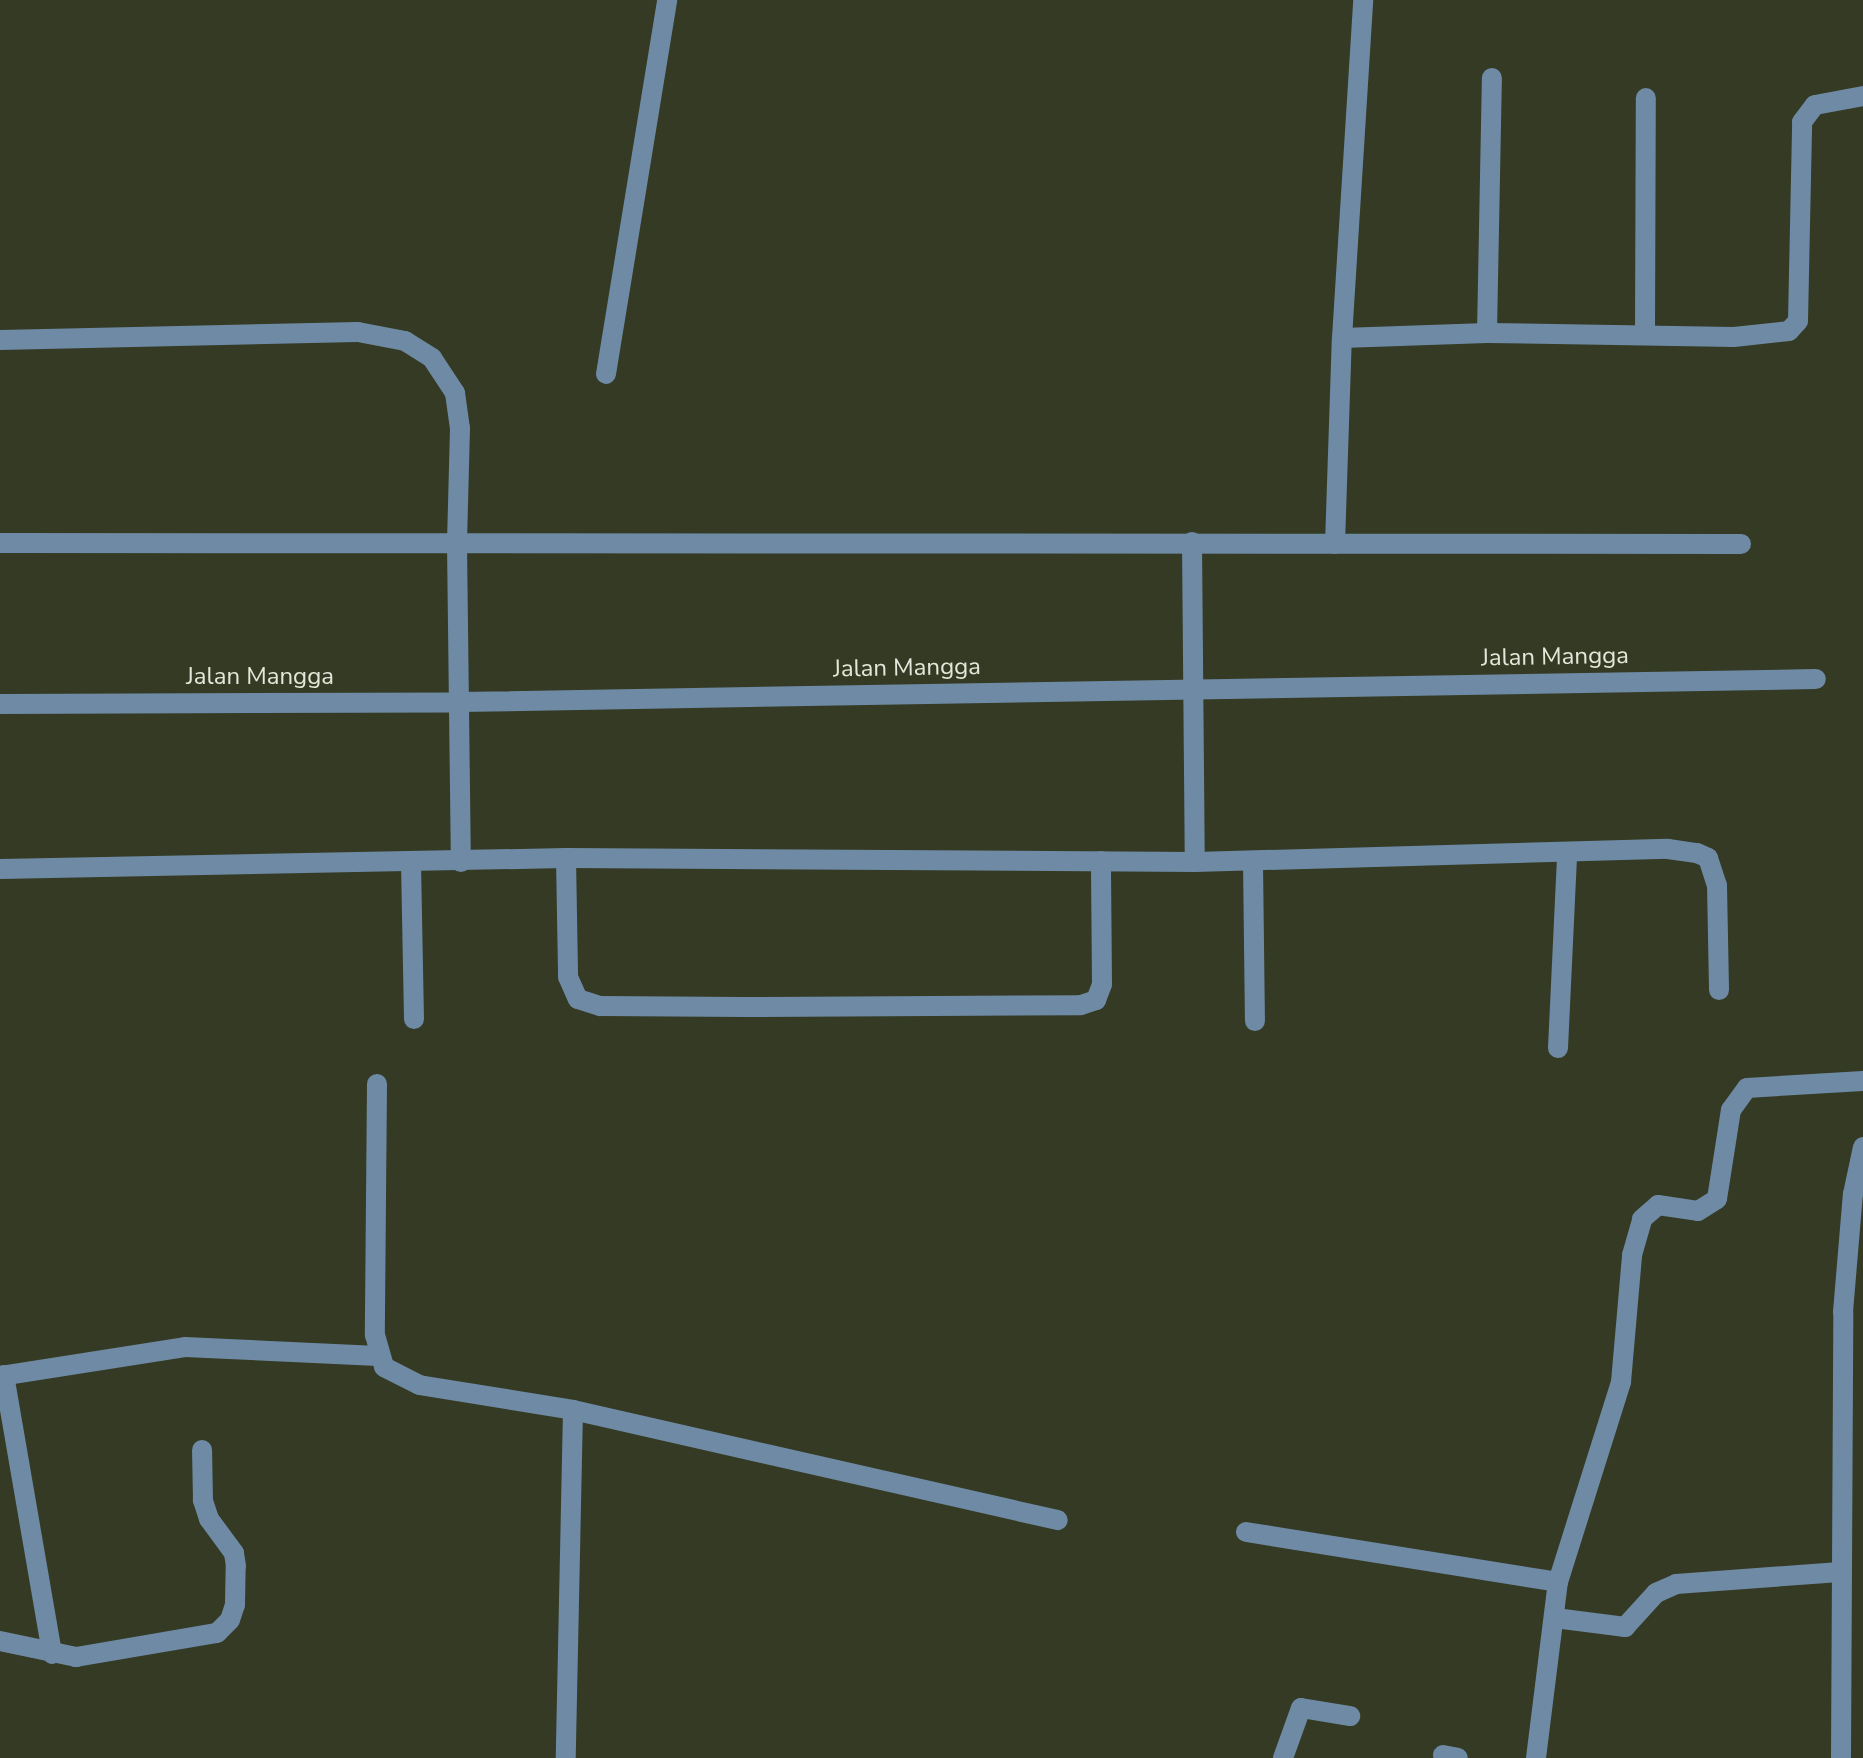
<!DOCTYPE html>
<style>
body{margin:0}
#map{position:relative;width:1863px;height:1758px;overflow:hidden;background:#343a23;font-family:"Nunito Sans",sans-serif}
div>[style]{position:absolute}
.minor>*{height:20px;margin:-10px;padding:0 10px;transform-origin:10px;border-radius:10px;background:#6f8aa5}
span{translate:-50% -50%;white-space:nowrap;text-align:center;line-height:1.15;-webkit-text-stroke:8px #343a23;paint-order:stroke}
.street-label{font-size:24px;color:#e4e8da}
</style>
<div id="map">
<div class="minor">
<div style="left:1487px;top:333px;width:255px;rotate:-88.9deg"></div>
<div style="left:1645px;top:333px;width:235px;rotate:-89.8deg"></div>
<div style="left:1342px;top:338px;width:339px;rotate:-86.4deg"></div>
<div style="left:0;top:340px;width:358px;rotate:-1.3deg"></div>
<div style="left:358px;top:332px;width:48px;rotate:10.8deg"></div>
<div style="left:405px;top:341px;width:32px;rotate:32deg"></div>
<div style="left:432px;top:358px;width:42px;rotate:56.7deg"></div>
<div style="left:455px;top:393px;width:35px;rotate:82deg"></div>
<div style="left:460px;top:428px;width:116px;rotate:91.5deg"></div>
<div style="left:457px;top:544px;width:318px;rotate:89.3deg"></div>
<div style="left:606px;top:374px;width:379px;rotate:-80.7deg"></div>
<div style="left:1192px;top:542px;width:320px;rotate:89.5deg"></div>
<div style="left:1195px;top:862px;width:473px;rotate:-1.6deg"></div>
<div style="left:1668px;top:849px;width:29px;rotate:8deg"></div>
<div style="left:1697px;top:853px;width:12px;rotate:24deg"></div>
<div style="left:1708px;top:858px;width:28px;rotate:72deg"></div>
<div style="left:1717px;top:885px;width:105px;rotate:88.9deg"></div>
<div style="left:0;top:543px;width:1741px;rotate:0.03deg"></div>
<div style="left:1335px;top:544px;width:206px;rotate:-88.1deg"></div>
<div style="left:1342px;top:338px;width:145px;rotate:-2deg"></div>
<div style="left:1487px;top:333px;width:247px;rotate:0.9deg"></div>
<div style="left:1734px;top:337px;width:55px;rotate:-6.2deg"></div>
<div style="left:1789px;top:331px;width:13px;rotate:-48deg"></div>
<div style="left:1798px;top:321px;width:199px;rotate:-88.8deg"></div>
<div style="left:1802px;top:122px;width:21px;rotate:-53deg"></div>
<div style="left:1815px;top:105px;width:49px;rotate:-10.6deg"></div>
<div style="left:0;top:704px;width:459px;rotate:-0.2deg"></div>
<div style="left:459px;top:702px;width:1357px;rotate:-0.97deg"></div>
<div style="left:566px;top:858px;width:119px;rotate:89deg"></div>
<div style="left:568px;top:977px;width:24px;rotate:66deg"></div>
<div style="left:578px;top:999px;width:23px;rotate:18deg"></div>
<div style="left:600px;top:1006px;width:143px;rotate:0.4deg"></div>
<div style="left:743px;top:1007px;width:338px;rotate:-0.3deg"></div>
<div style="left:1081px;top:1005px;width:16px;rotate:-18deg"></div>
<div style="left:1096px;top:1000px;width:17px;rotate:-69deg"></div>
<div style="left:1102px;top:984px;width:123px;rotate:-90.5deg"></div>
<div style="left:1253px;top:862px;width:159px;rotate:89.3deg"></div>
<div style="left:411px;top:863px;width:156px;rotate:88.9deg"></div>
<div style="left:0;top:869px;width:566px;rotate:-1.11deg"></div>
<div style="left:566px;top:858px;width:629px;rotate:0.36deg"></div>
<div style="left:1558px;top:1048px;width:193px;rotate:-87.3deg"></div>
<div style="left:377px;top:1084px;width:251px;rotate:90.5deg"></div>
<div style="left:375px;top:1335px;width:33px;rotate:74deg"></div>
<div style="left:384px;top:1367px;width:39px;rotate:27deg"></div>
<div style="left:419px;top:1385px;width:156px;rotate:9.2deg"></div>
<div style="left:573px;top:1410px;width:348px;rotate:91.2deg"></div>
<div style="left:4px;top:1375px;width:283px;rotate:80.2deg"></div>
<div style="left:0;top:1376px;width:187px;rotate:-8.9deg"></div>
<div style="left:185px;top:1347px;width:193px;rotate:2.7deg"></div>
<div style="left:573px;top:1410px;width:497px;rotate:12.8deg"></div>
<div style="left:1246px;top:1532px;width:316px;rotate:9.1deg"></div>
<div style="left:1555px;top:1618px;width:71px;rotate:7.3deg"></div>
<div style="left:1625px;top:1627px;width:46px;rotate:-47.6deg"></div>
<div style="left:1656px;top:1593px;width:22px;rotate:-24deg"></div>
<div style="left:1676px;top:1584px;width:164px;rotate:-4.2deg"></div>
<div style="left:0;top:1641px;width:78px;rotate:11.9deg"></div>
<div style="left:76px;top:1657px;width:143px;rotate:-9.7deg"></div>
<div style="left:217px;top:1633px;width:18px;rotate:-45deg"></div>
<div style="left:230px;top:1620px;width:16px;rotate:-72deg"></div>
<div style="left:235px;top:1605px;width:39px;rotate:-89deg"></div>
<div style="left:236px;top:1566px;width:13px;rotate:-99deg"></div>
<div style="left:234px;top:1553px;width:42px;rotate:-126.3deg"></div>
<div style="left:209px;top:1519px;width:20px;rotate:-108deg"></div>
<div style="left:203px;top:1500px;width:50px;rotate:-91.1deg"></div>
<div style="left:1443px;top:1755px;width:15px;rotate:11deg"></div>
<div style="left:1283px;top:1758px;width:53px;rotate:-70.2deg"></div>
<div style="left:1301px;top:1708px;width:50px;rotate:9.3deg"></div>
<div style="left:1536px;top:1758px;width:177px;rotate:-82.9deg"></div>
<div style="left:1558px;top:1582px;width:210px;rotate:-72.5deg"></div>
<div style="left:1621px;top:1382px;width:127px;rotate:-85deg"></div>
<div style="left:1632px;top:1255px;width:37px;rotate:-74deg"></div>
<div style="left:1642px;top:1219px;width:21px;rotate:-41deg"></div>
<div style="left:1658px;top:1205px;width:40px;rotate:8.5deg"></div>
<div style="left:1698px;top:1211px;width:22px;rotate:-32deg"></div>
<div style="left:1717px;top:1199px;width:90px;rotate:-81.1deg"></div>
<div style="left:1731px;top:1110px;width:27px;rotate:-54deg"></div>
<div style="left:1747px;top:1088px;width:116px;rotate:-3.5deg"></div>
<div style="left:1841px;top:1758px;width:446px;rotate:-89.7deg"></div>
<div style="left:1843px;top:1312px;width:118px;rotate:-85.2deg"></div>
<div style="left:1853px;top:1194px;width:48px;rotate:-78deg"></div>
</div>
<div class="street-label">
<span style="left:1555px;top:657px;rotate:-1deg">Jalan Mangga</span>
<span style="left:907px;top:668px;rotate:-1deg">Jalan Mangga</span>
<span style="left:260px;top:677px">Jalan Mangga</span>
</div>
</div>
